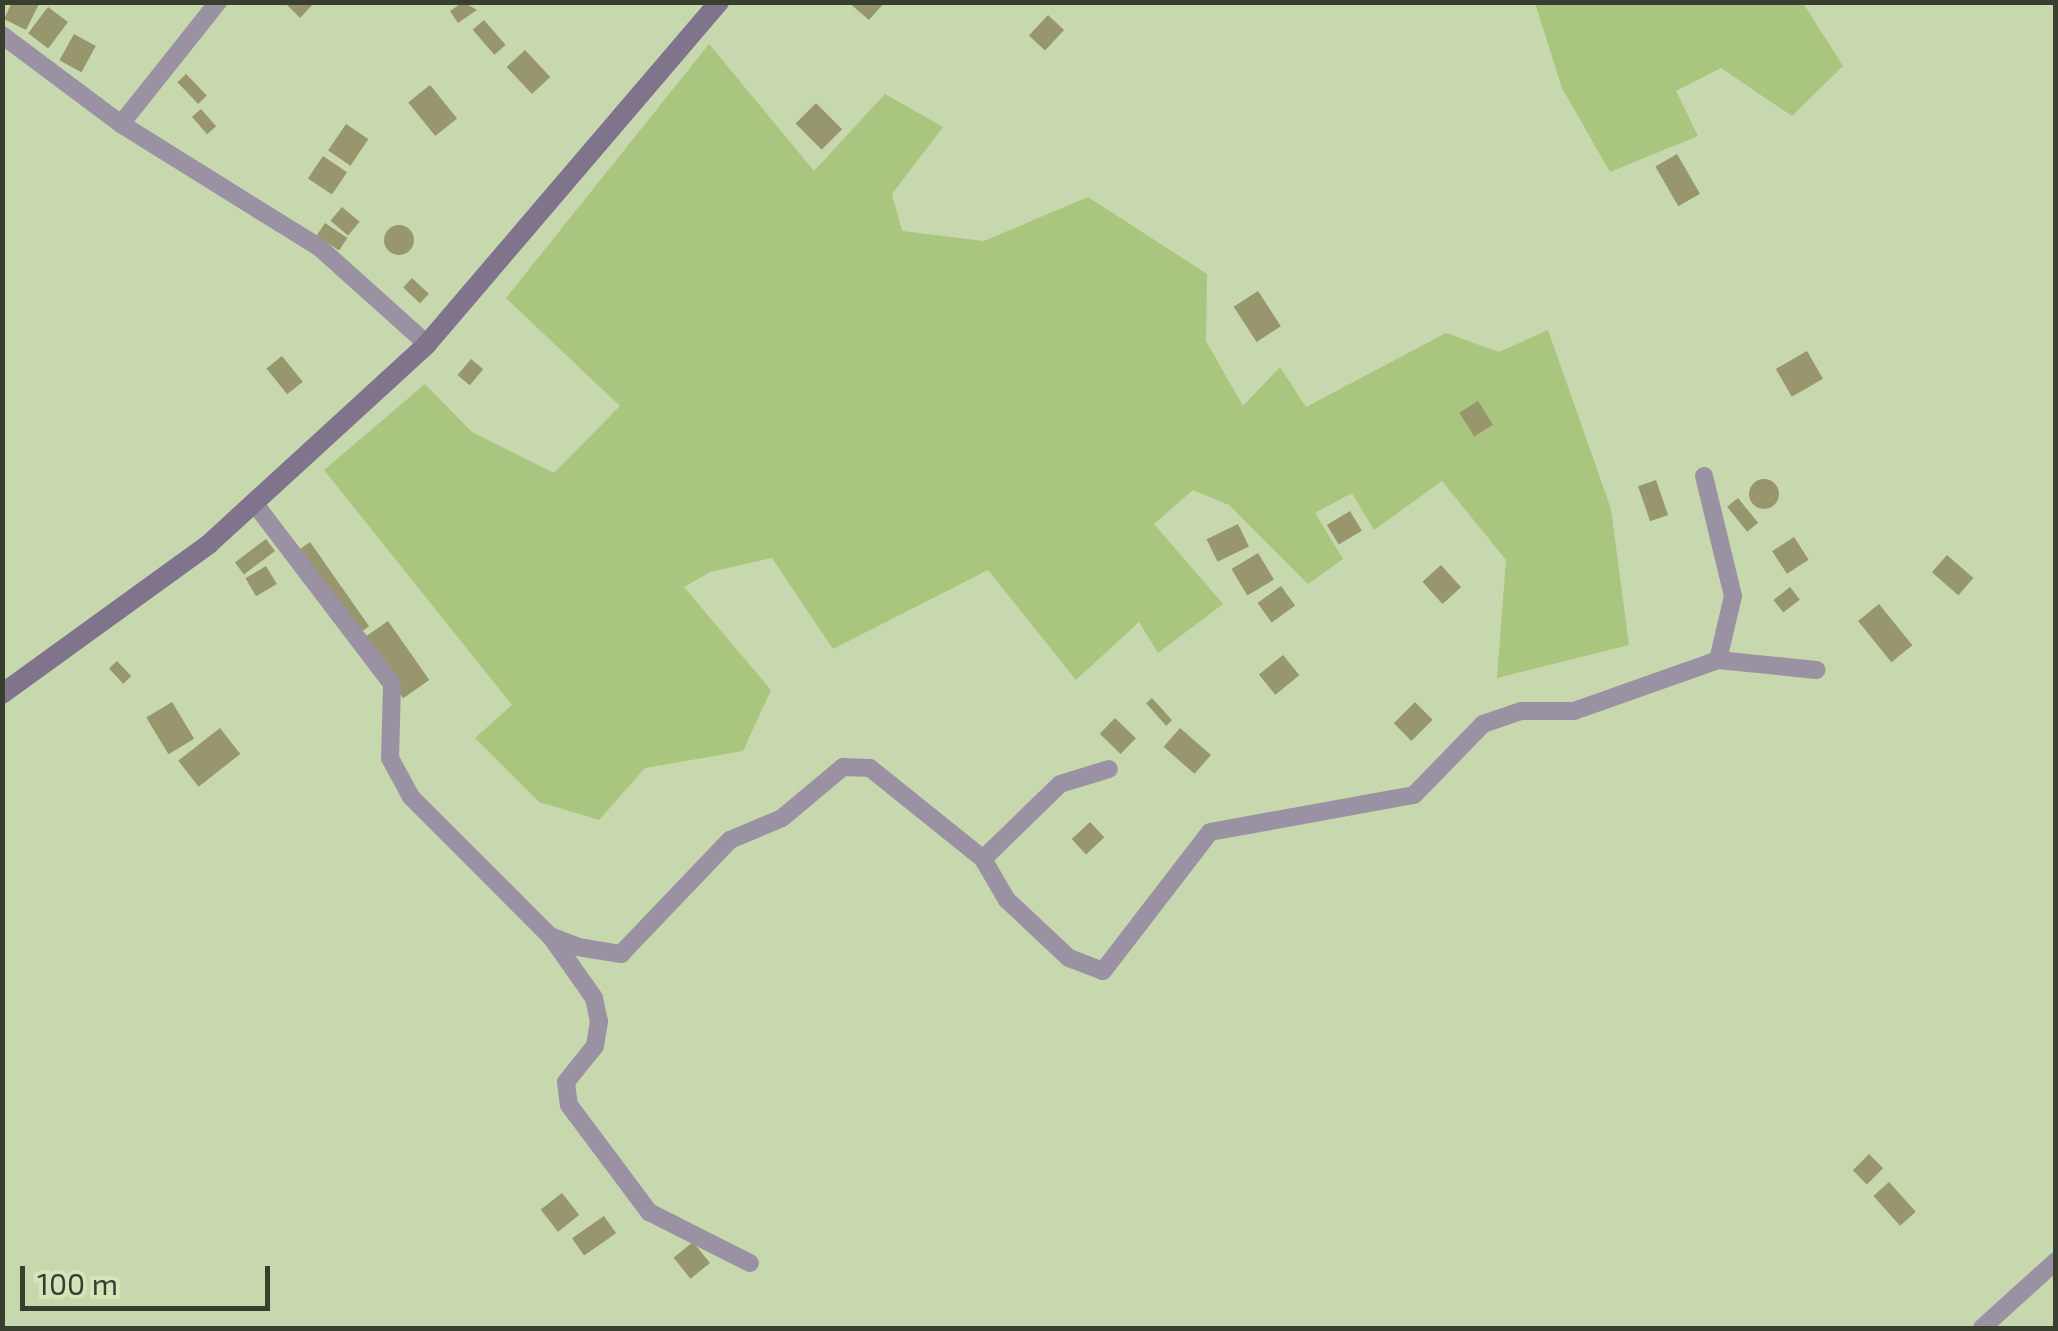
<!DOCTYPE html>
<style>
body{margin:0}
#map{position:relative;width:2058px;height:1331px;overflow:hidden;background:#c7d8af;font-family:"Exo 2",sans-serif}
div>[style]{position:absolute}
.green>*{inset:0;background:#a9c57e}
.building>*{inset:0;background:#97966c;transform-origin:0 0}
.round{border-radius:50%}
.minor>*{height:18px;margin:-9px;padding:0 9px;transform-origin:9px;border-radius:9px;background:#9a92a3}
.secondary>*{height:20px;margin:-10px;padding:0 10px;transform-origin:10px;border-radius:10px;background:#7f748c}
span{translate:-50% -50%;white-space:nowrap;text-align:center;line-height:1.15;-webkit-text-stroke:9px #d4e5bc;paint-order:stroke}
.frame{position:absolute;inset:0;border:5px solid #383f2e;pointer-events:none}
.scale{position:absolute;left:20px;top:1266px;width:250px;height:45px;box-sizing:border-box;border:5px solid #383f2e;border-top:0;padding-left:12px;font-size:30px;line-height:35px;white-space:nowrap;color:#383f2e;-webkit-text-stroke:8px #d4e5bc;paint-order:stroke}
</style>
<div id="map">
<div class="green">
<div style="clip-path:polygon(1535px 3px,1803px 3px,1843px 66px,1792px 116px,1721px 68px,1676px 91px,1698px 136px,1610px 172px,1562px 88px)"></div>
<div style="clip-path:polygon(709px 44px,814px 171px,885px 94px,943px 127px,892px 194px,902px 231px,984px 241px,1088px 197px,1207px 274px,1206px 341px,1243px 406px,1280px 367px,1306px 407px,1446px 333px,1499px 352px,1548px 330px,1611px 509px,1629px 645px,1497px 678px,1506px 560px,1442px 481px,1374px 530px,1352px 493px,1315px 513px,1343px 559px,1308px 584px,1229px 505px,1193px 490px,1154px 524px,1223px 604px,1158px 653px,1139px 622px,1076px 680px,988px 570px,833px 649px,772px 558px,710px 572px,684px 587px,771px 690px,743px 751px,645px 768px,599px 820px,539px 802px,475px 738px,512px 705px,324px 470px,425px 384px,472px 432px,554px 473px,620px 406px,506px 298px)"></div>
</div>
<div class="building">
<div style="clip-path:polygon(12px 2px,40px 2px,26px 30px,4px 19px)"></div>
<div style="clip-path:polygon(284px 2px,315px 2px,300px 18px)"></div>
<div style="clip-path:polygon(463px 2px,477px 10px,458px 23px,450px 11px)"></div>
<div style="clip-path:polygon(848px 2px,885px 2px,869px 20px)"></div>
<div style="left:48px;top:7px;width:25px;height:33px;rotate:37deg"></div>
<div style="left:1048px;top:15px;width:22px;height:28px;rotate:43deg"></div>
<div style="left:484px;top:20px;width:33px;height:15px;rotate:49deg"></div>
<div style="left:74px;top:34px;width:25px;height:30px;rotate:29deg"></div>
<div style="left:525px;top:50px;width:37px;height:25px;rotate:47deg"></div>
<div style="left:186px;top:74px;width:30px;height:12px;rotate:46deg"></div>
<div style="left:430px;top:85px;width:43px;height:28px;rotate:51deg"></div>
<div style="left:816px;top:103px;width:37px;height:29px;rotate:45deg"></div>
<div style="left:201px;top:109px;width:23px;height:12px;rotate:49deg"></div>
<div style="left:346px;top:124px;width:27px;height:32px;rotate:34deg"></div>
<div style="left:1677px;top:154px;width:46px;height:25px;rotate:60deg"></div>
<div style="left:323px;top:156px;width:29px;height:27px;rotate:34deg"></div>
<div style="left:342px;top:207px;width:23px;height:18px;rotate:40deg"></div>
<div style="left:325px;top:223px;width:27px;height:15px;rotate:34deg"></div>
<div class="round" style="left:384px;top:225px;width:30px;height:30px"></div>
<div style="left:412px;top:278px;width:23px;height:13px;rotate:43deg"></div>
<div style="left:1258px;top:291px;width:42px;height:29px;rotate:57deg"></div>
<div style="left:1807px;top:351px;width:32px;height:36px;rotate:60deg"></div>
<div style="left:282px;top:356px;width:33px;height:20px;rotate:51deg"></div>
<div style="left:471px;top:359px;width:16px;height:21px;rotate:40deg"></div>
<div style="left:1478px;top:401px;width:28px;height:22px;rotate:58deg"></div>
<div class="round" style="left:1749px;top:479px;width:30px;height:30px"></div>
<div style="left:1656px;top:480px;width:37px;height:19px;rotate:71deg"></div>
<div style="left:1738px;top:498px;width:32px;height:14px;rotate:51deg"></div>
<div style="left:1350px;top:511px;width:23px;height:27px;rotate:59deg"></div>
<div style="left:1238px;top:524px;width:25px;height:35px;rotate:64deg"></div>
<div style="left:1794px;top:537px;width:27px;height:26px;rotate:57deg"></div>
<div style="left:266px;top:539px;width:15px;height:39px;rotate:53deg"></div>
<div style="left:310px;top:542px;width:103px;height:12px;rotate:55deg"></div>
<div style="left:1258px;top:553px;width:31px;height:31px;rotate:59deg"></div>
<div style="left:1947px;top:555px;width:35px;height:23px;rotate:41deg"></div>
<div style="left:1441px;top:565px;width:30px;height:25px;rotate:48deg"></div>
<div style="left:266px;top:566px;width:21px;height:24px;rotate:59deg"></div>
<div style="left:1281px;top:586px;width:24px;height:29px;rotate:54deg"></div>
<div style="left:1790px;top:587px;width:16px;height:21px;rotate:52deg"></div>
<div style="left:1879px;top:604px;width:53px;height:27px;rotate:51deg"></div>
<div style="left:388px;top:621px;width:72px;height:32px;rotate:55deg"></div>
<div style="left:1283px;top:655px;width:26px;height:31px;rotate:51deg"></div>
<div style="left:117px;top:661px;width:21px;height:11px;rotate:47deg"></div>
<div style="left:1152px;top:698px;width:30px;height:8px;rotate:48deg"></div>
<div style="left:172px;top:702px;width:43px;height:30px;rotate:59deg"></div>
<div style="left:1415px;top:702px;width:25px;height:30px;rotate:45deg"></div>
<div style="left:1115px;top:718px;width:29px;height:22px;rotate:44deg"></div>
<div style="left:220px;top:728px;width:33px;height:53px;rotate:52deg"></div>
<div style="left:1180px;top:728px;width:41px;height:25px;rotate:41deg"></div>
<div style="left:1090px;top:822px;width:21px;height:25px;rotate:47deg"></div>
<div style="left:1869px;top:1154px;width:20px;height:23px;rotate:45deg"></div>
<div style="left:1889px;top:1182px;width:40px;height:21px;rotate:48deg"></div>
<div style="left:562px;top:1193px;width:28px;height:27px;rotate:52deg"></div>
<div style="left:604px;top:1216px;width:21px;height:39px;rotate:55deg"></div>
<div style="left:693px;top:1242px;width:27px;height:25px;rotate:51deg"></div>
</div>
<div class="minor">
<div style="left:2px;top:35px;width:149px;rotate:36.8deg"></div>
<div style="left:121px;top:124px;width:234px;rotate:31.9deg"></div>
<div style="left:320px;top:248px;width:144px;rotate:41.9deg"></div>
<div style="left:121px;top:124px;width:156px;rotate:-51.5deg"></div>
<div style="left:1704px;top:476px;width:123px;rotate:76.4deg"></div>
<div style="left:1733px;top:596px;width:66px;rotate:103.2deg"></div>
<div style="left:255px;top:504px;width:226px;rotate:52.7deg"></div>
<div style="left:392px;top:684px;width:74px;rotate:91.5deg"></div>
<div style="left:390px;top:758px;width:44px;rotate:61.7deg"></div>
<div style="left:411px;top:797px;width:197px;rotate:45deg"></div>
<div style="left:550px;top:936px;width:30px;rotate:21deg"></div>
<div style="left:578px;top:947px;width:44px;rotate:9.2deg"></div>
<div style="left:621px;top:954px;width:158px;rotate:-46.3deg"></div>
<div style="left:730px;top:840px;width:56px;rotate:-22.9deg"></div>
<div style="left:782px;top:818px;width:80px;rotate:-39.9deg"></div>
<div style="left:843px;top:767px;width:27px;rotate:2deg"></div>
<div style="left:870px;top:768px;width:145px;rotate:38.8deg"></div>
<div style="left:983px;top:859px;width:107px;rotate:-44.2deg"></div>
<div style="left:1060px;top:784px;width:51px;rotate:-17deg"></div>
<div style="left:983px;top:859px;width:48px;rotate:59.7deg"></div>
<div style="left:1007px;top:900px;width:85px;rotate:43.1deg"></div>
<div style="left:1069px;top:958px;width:36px;rotate:21deg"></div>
<div style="left:1103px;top:971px;width:175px;rotate:-52.4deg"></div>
<div style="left:1210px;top:832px;width:207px;rotate:-10.3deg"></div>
<div style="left:1414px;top:795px;width:99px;rotate:-45.8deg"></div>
<div style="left:1483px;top:724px;width:40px;rotate:-18.9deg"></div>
<div style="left:1521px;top:711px;width:53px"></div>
<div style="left:1574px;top:711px;width:153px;rotate:-19.5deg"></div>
<div style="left:1718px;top:660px;width:99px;rotate:5.8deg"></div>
<div style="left:551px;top:937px;width:75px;rotate:54.8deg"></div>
<div style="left:594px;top:998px;width:24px;rotate:78deg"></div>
<div style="left:599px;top:1021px;width:25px;rotate:99deg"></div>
<div style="left:595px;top:1046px;width:46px;rotate:128.9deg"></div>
<div style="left:566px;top:1082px;width:23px;rotate:83deg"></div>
<div style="left:569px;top:1105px;width:134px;rotate:53.2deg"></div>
<div style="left:649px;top:1212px;width:113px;rotate:26.8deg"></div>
<div style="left:1982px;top:1328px;width:100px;rotate:-42.2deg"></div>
</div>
<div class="secondary">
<div style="left:2px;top:694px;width:256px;rotate:-35.9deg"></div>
<div style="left:209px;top:544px;width:296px;rotate:-42.5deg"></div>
<div style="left:427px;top:344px;width:450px;rotate:-49.5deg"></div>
</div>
<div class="frame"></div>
<div class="scale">100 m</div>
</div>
